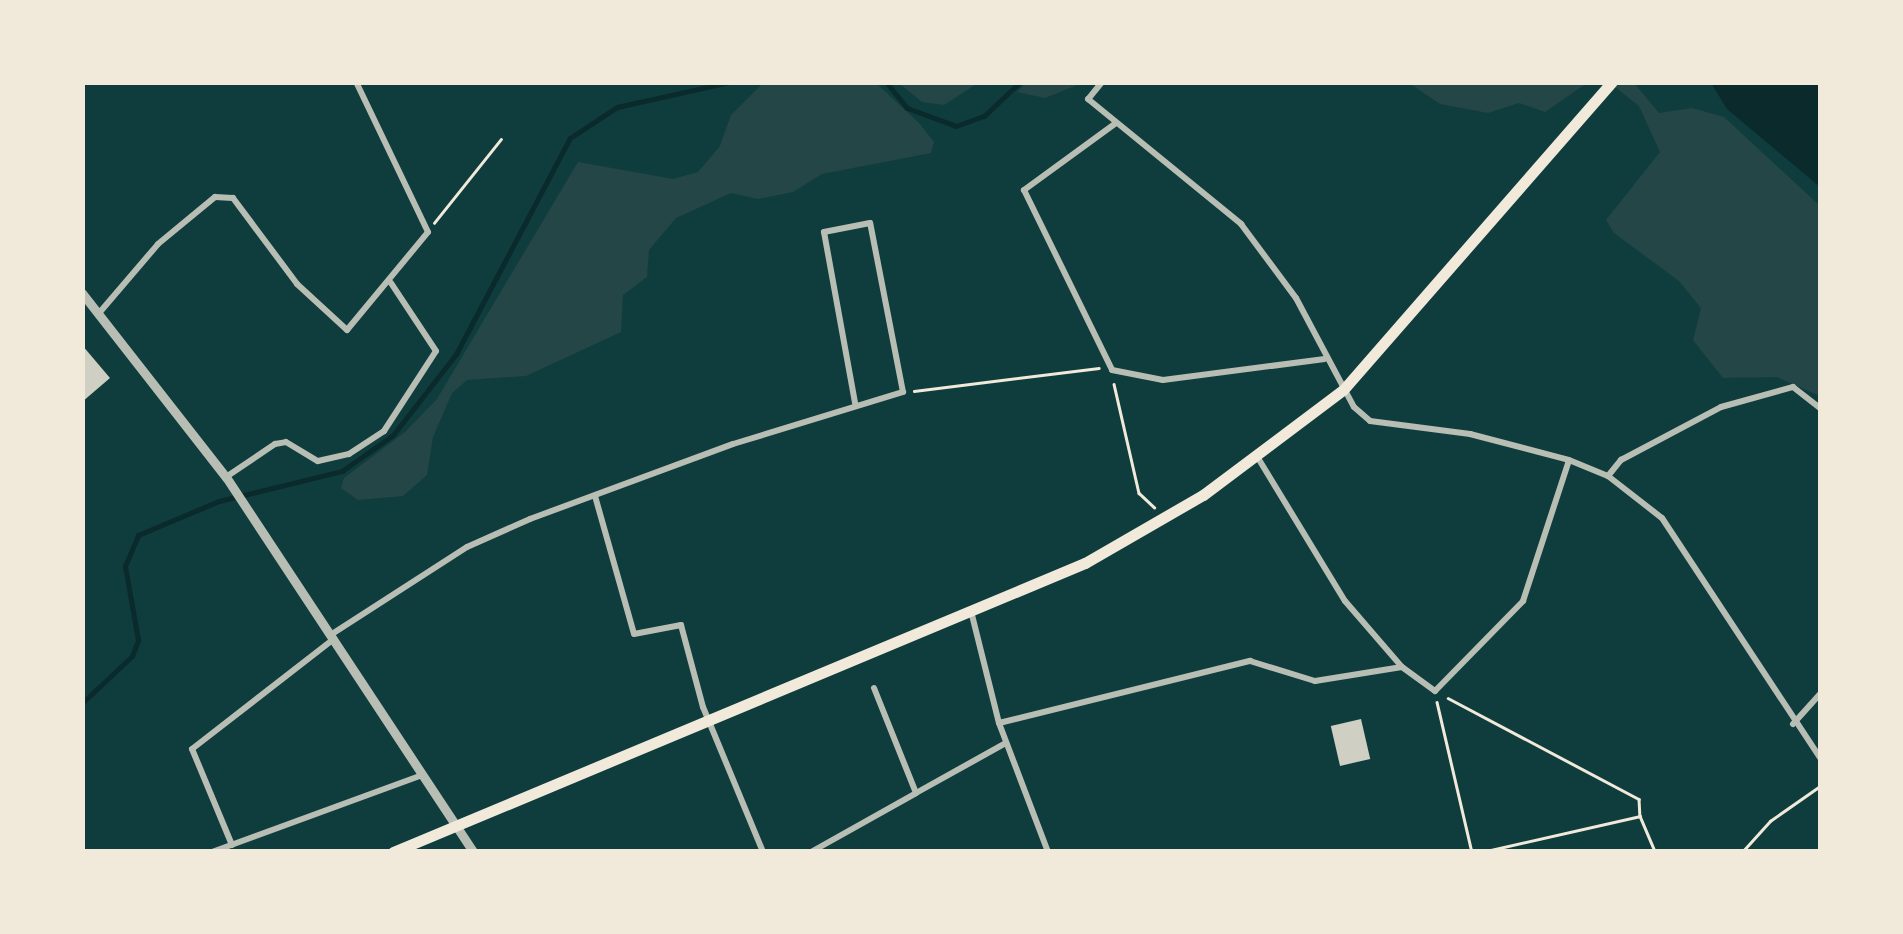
<!DOCTYPE html>
<style>
body{margin:0}
#map{position:relative;width:1903px;height:934px;overflow:hidden;background:#0f3d3e;font-family:Raleway,sans-serif}
div>[style]{position:absolute}
.green>*{inset:0;background:#244646}
.water>*{inset:0;background:#0a2a2b}
.stream>*{height:5px;margin:-2.5px;padding:0 2.5px;transform-origin:2.5px;border-radius:2.5px;background:#0a2a2b}
.building>*{inset:0;background:#cfcfc3;transform-origin:0 0}
.path>*{height:2.5px;margin:-1.25px;padding:0 1.25px;transform-origin:1.25px;border-radius:1.25px;background:#f1e9da}
.minor>*{height:6px;margin:-3px;padding:0 3px;transform-origin:3px;border-radius:3px;background:#b8beb3}
.tertiary>*{height:9px;margin:-4.5px;padding:0 4.5px;transform-origin:4.5px;border-radius:4.5px;background:#b8beb3}
.trunk>*{height:11px;margin:-5.5px;padding:0 5.5px;transform-origin:5.5px;border-radius:5.5px;background:#f1e9da}
span{translate:-50% -50%;white-space:nowrap;text-align:center;line-height:1.15;-webkit-text-stroke:10px #f1e9da;paint-order:stroke}
.frame{position:absolute;inset:0;border:85px solid #f1e9da;pointer-events:none}
</style>
<div id="map">
<div class="green">
<div style="clip-path:polygon(763px 83px,876px 83px,919px 123px,934px 142px,931px 153px,822px 174px,793px 192px,758px 199px,731px 193px,676px 218px,649px 250px,647px 277px,623px 295px,621px 332px,526px 376px,467px 380px,452px 393px,433px 437px,427px 475px,403px 496px,358px 500px,341px 488px,344px 478px,405px 432px,437px 399px,578px 162px,673px 179px,698px 172px,720px 146px,731px 115px)"></div>
<div style="clip-path:polygon(899px 83px,978px 83px,944px 105px,922px 102px)"></div>
<div style="clip-path:polygon(1026px 83px,1026px 82px,1082px 83px,1045px 98px,1017px 92px)"></div>
<div style="clip-path:polygon(1409px 83px,1587px 83px,1545px 112px,1519px 103px,1488px 113px,1440px 104px)"></div>
<div style="clip-path:polygon(1610px 83px,1634px 83px,1659px 113px,1692px 108px,1724px 117px,1820px 206px,1820px 396px,1777px 377px,1723px 378px,1693px 340px,1701px 308px,1679px 281px,1614px 233px,1606px 220px,1660px 152px,1639px 106px)"></div>
</div>
<div class="water">
<div style="clip-path:polygon(1711px 83px,1820px 83px,1820px 187px,1727px 109px)"></div>
</div>
<div class="stream">
<div style="left:886px;top:82px;width:33px;rotate:51deg"></div>
<div style="left:907px;top:108px;width:52px;rotate:20.2deg"></div>
<div style="left:956px;top:126px;width:30px;rotate:-20deg"></div>
<div style="left:984px;top:116px;width:50px;rotate:-43.4deg"></div>
<div style="left:82px;top:703px;width:69px;rotate:-43.2deg"></div>
<div style="left:132px;top:656px;width:17px;rotate:-69deg"></div>
<div style="left:138px;top:640px;width:75px;rotate:-100deg"></div>
<div style="left:125px;top:566px;width:34px;rotate:-67deg"></div>
<div style="left:138px;top:535px;width:88px;rotate:-22.8deg"></div>
<div style="left:219px;top:501px;width:127px;rotate:-13.7deg"></div>
<div style="left:342px;top:471px;width:62px;rotate:-35.2deg"></div>
<div style="left:393px;top:435px;width:103px;rotate:-52.1deg"></div>
<div style="left:456px;top:354px;width:244px;rotate:-62.2deg"></div>
<div style="left:570px;top:138px;width:56px;rotate:-33.4deg"></div>
<div style="left:617px;top:107px;width:116px;rotate:-12.5deg"></div>
</div>
<div class="building">
<div style="clip-path:polygon(82px 345px,110px 378px,82px 402px)"></div>
<div style="left:1361px;top:719px;width:41px;height:31px;rotate:77deg"></div>
</div>
<div class="path">
<div style="left:434px;top:223px;width:107px;rotate:-51.4deg"></div>
<div style="left:1114px;top:384px;width:112px;rotate:77.1deg"></div>
<div style="left:1139px;top:493px;width:21px;rotate:43deg"></div>
<div style="left:914px;top:391px;width:186px;rotate:-7.1deg"></div>
<div style="left:1448px;top:698px;width:216px;rotate:27.9deg"></div>
<div style="left:1639px;top:799px;width:17px;rotate:87deg"></div>
<div style="left:1437px;top:702px;width:154px;rotate:76.9deg"></div>
<div style="left:1482px;top:852px;width:162px;rotate:-12.8deg"></div>
<div style="left:1640px;top:816px;width:39px;rotate:67deg"></div>
<div style="left:1742px;top:852px;width:42px;rotate:-47.9deg"></div>
<div style="left:1770px;top:821px;width:61px;rotate:-35deg"></div>
</div>
<div class="minor">
<div style="left:1102px;top:82px;width:22px;rotate:129deg"></div>
<div style="left:1088px;top:99px;width:198px;rotate:39.2deg"></div>
<div style="left:1241px;top:224px;width:92px;rotate:53.4deg"></div>
<div style="left:1296px;top:298px;width:123px;rotate:62deg"></div>
<div style="left:1354px;top:407px;width:21px;rotate:41deg"></div>
<div style="left:1370px;top:421px;width:101px;rotate:7.4deg"></div>
<div style="left:1470px;top:434px;width:102px;rotate:14.7deg"></div>
<div style="left:1569px;top:460px;width:42px;rotate:22.3deg"></div>
<div style="left:1608px;top:476px;width:68px;rotate:37.9deg"></div>
<div style="left:1662px;top:518px;width:287px;rotate:56.6deg"></div>
<div style="left:1116px;top:123px;width:114px;rotate:143.9deg"></div>
<div style="left:1024px;top:190px;width:200px;rotate:63.9deg"></div>
<div style="left:1112px;top:370px;width:52px;rotate:11.1deg"></div>
<div style="left:1163px;top:380px;width:163px;rotate:-7.4deg"></div>
<div style="left:100px;top:312px;width:89px;rotate:-49.5deg"></div>
<div style="left:158px;top:244px;width:74px;rotate:-39.5deg"></div>
<div style="left:215px;top:197px;width:18px;rotate:3deg"></div>
<div style="left:233px;top:198px;width:107px;rotate:53.3deg"></div>
<div style="left:297px;top:284px;width:68px;rotate:42.6deg"></div>
<div style="left:347px;top:330px;width:127px;rotate:-50.4deg"></div>
<div style="left:428px;top:232px;width:166px;rotate:-115.6deg"></div>
<div style="left:1258px;top:458px;width:167px;rotate:58.7deg"></div>
<div style="left:1345px;top:601px;width:87px;rotate:49.2deg"></div>
<div style="left:1402px;top:667px;width:41px;rotate:36deg"></div>
<div style="left:1435px;top:691px;width:126px;rotate:-45.6deg"></div>
<div style="left:1523px;top:601px;width:148px;rotate:-71.9deg"></div>
<div style="left:1608px;top:476px;width:21px;rotate:-51deg"></div>
<div style="left:1621px;top:460px;width:113px;rotate:-27.9deg"></div>
<div style="left:1721px;top:407px;width:75px;rotate:-15.5deg"></div>
<div style="left:1793px;top:387px;width:34px;rotate:38deg"></div>
<div style="left:226px;top:477px;width:59px;rotate:-34deg"></div>
<div style="left:275px;top:444px;width:11px;rotate:-10deg"></div>
<div style="left:286px;top:442px;width:37px;rotate:31deg"></div>
<div style="left:318px;top:461px;width:32px;rotate:-13deg"></div>
<div style="left:349px;top:454px;width:42px;rotate:-33.3deg"></div>
<div style="left:384px;top:431px;width:95px;rotate:-57deg"></div>
<div style="left:436px;top:351px;width:82px;rotate:-123.5deg"></div>
<div style="left:595px;top:496px;width:143px;rotate:74.2deg"></div>
<div style="left:634px;top:634px;width:48px;rotate:-10.8deg"></div>
<div style="left:681px;top:625px;width:85px;rotate:75deg"></div>
<div style="left:703px;top:707px;width:157px;rotate:67.5deg"></div>
<div style="left:971px;top:611px;width:115px;rotate:76deg"></div>
<div style="left:999px;top:723px;width:138px;rotate:69.2deg"></div>
<div style="left:332px;top:634px;width:161px;rotate:-32.8deg"></div>
<div style="left:467px;top:547px;width:69px;rotate:-24deg"></div>
<div style="left:530px;top:519px;width:216px;rotate:-20.3deg"></div>
<div style="left:733px;top:444px;width:178px;rotate:-17deg"></div>
<div style="left:903px;top:392px;width:172px;rotate:-101deg"></div>
<div style="left:870px;top:223px;width:47px;rotate:168.9deg"></div>
<div style="left:824px;top:232px;width:174px;rotate:79.7deg"></div>
<div style="left:874px;top:688px;width:113px;rotate:68.2deg"></div>
<div style="left:916px;top:793px;width:103px;rotate:-29.1deg"></div>
<div style="left:999px;top:723px;width:259px;rotate:-13.9deg"></div>
<div style="left:1250px;top:661px;width:68px;rotate:17.1deg"></div>
<div style="left:1315px;top:681px;width:88px;rotate:-9.1deg"></div>
<div style="left:1793px;top:724px;width:40px;rotate:-48deg"></div>
<div style="left:232px;top:845px;width:104px;rotate:-112.6deg"></div>
<div style="left:192px;top:749px;width:180px;rotate:-37.8deg"></div>
<div style="left:212px;top:852px;width:224px;rotate:-20.1deg"></div>
<div style="left:811px;top:852px;width:120px;rotate:-29.3deg"></div>
</div>
<div class="tertiary">
<div style="left:82px;top:293px;width:234px;rotate:52deg"></div>
<div style="left:226px;top:477px;width:449px;rotate:56.6deg"></div>
</div>
<div class="trunk">
<div style="left:393px;top:852px;width:750px;rotate:-22.67deg"></div>
<div style="left:1085px;top:563px;width:136px;rotate:-30deg"></div>
<div style="left:1203px;top:495px;width:175px;rotate:-36.9deg"></div>
<div style="left:1343px;top:390px;width:409px;rotate:-48.9deg"></div>
</div>
<div class="frame"></div>
</div>
